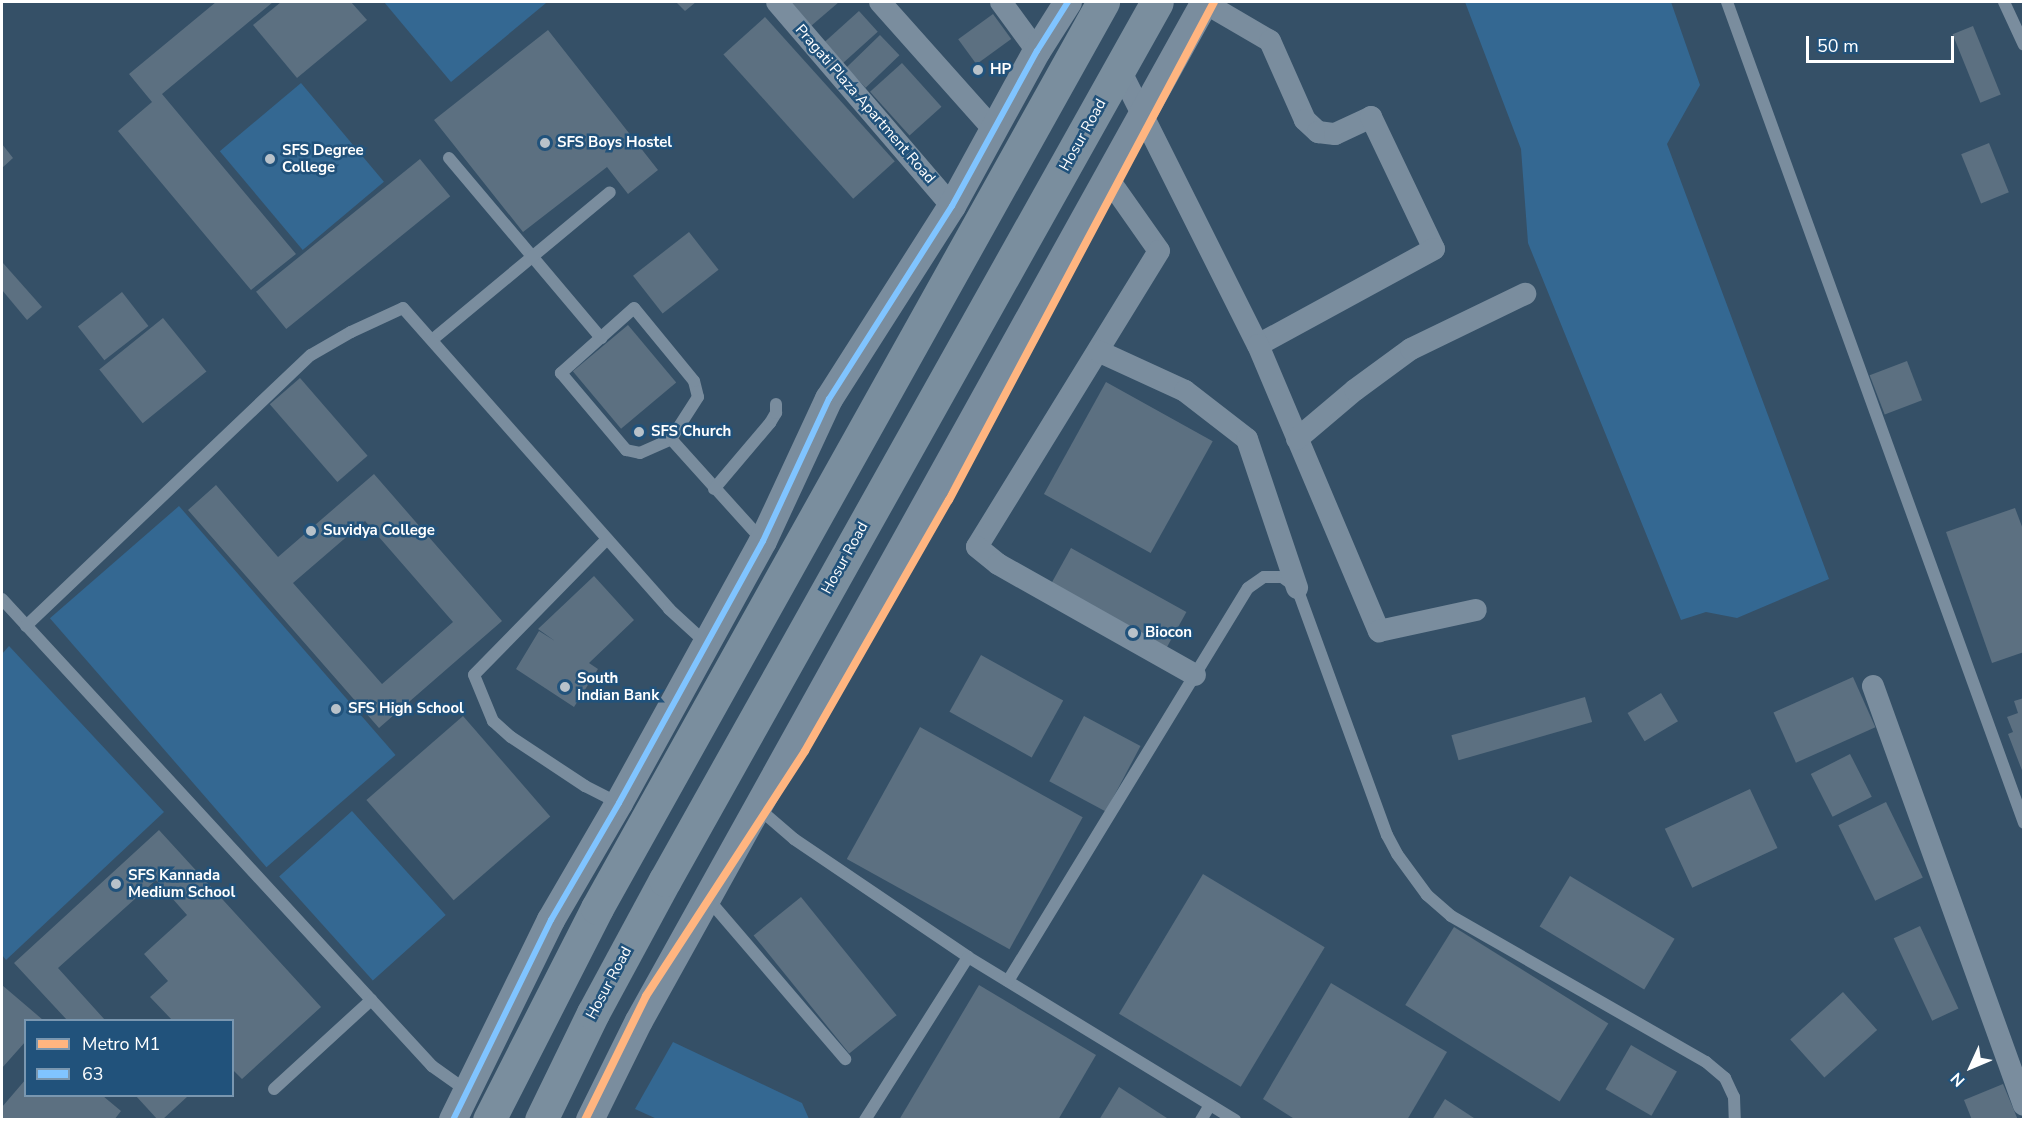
<!DOCTYPE html>
<style>
body{margin:0}
#map{position:relative;width:2025px;height:1121px;overflow:hidden;background:#355067;font-family:"Nunito Sans",sans-serif}
div>[style]{position:absolute}
.green>*{inset:0;background:#346892;transform-origin:0 0}
.building>*{inset:0;background:#5c7081;transform-origin:0 0}
.service>*{height:12px;margin:-6px;padding:0 6px;transform-origin:6px;border-radius:6px;background:#7a8d9e}
.minor>*{height:22px;margin:-11px;padding:0 11px;transform-origin:11px;border-radius:11px;background:#7a8d9e}
.tertiary>*{height:28px;margin:-14px;padding:0 14px;transform-origin:14px;border-radius:14px;background:#7a8d9e}
.trunk>*{height:33px;margin:-16.5px;padding:0 16.5px;transform-origin:16.5px;border-radius:16.5px;background:#7a8e9e}
.bus-1>*{height:6px;margin:-3px;padding:0 3px;transform-origin:3px;border-radius:3px;background:#80c4ff}
.metro-1>*{height:8px;margin:-4px;padding:0 4px;transform-origin:4px;border-radius:4px;background:#ffb580}
.dots>*{width:16px;height:16px;translate:-50% -50%;box-sizing:border-box;border:3px solid #21527b;border-radius:50%}
span{translate:-50% -50%;white-space:nowrap;text-align:center;line-height:1.15;-webkit-text-stroke:5px #21527b;paint-order:stroke}
.poi-label{font-size:15px;color:#fff;font-weight:700}
.left{translate:0 -50%;text-align:left}
.street-label{font-size:15px;color:#fff}
.frame{position:absolute;inset:0;border:3px solid #fff;pointer-events:none}
.legend{position:absolute;left:24px;top:1019px;width:210px;height:78px;box-sizing:border-box;background:#21527b;border:2px solid #7a97b0;margin:0;padding:8px 10px;list-style:none;font-size:18px;color:#fff}
.legend li{display:flex;align-items:center;gap:12px;height:30px}
.legend b{width:30px;border:2px solid #7a97b0}
.north{position:absolute;left:1941px;top:1037px;width:60px;height:60px;-webkit-text-stroke:4px #21527b;paint-order:stroke;rotate:226deg;font-size:16px;font-weight:700;line-height:24px;text-align:center;color:#fff}
.north::after{content:'';display:block;margin:auto;width:21px;height:27px;background:#fff;clip-path:polygon(50% 0,100% 100%,50% 72%,0 100%)}
.scale{position:absolute;left:1806px;top:36px;width:148px;height:27px;box-sizing:border-box;border:3px solid #fff;border-top:0;padding-left:8px;font-size:18px;line-height:21px;white-space:nowrap;color:#fff;-webkit-text-stroke:4px #21527b;paint-order:stroke}
</style>
<div id="map">
<div class="green">
<div style="clip-path:polygon(384px 2px,545px 2px,546px 3px,451px 82px)"></div>
<div style="clip-path:polygon(1465px 2px,1671px 2px,1700px 85px,1667px 144px,1829px 579px,1737px 618px,1706px 612px,1681px 620px,1528px 243px,1521px 149px)"></div>
<div style="left:301px;top:83px;width:129px;height:106px;rotate:50deg"></div>
<div style="left:179px;top:506px;width:330px;height:171px;rotate:49deg"></div>
<div style="clip-path:polygon(9px 646px,164px 812px,6px 960px,2px 955px,2px 654px)"></div>
<div style="left:352px;top:811px;width:140px;height:98px;rotate:48deg"></div>
<div style="clip-path:polygon(673px 1042px,802px 1103px,809px 1119px,657px 1119px,635px 1109px)"></div>
</div>
<div class="building">
<div style="clip-path:polygon(216px 2px,273px 2px,162px 94px,296px 254px,251px 290px,118px 131px,152px 102px,129px 74px)"></div>
<div style="clip-path:polygon(281px 2px,351px 2px,367px 20px,297px 78px,253px 25px)"></div>
<div style="clip-path:polygon(676px 2px,696px 2px,685px 11px)"></div>
<div style="clip-path:polygon(789px 2px,839px 2px,811px 26px)"></div>
<div style="left:859px;top:11px;width:28px;height:50px;rotate:48deg"></div>
<div style="left:993px;top:14px;width:31px;height:43px;rotate:54deg"></div>
<div style="left:765px;top:17px;width:194px;height:56px;rotate:48deg"></div>
<div style="left:1973px;top:26px;width:74px;height:22px;rotate:68deg"></div>
<div style="clip-path:polygon(548px 30px,658px 170px,628px 194px,607px 167px,523px 232px,434px 120px)"></div>
<div style="left:880px;top:35px;width:28px;height:47px;rotate:46deg"></div>
<div style="left:902px;top:63px;width:59px;height:43px;rotate:48deg"></div>
<div style="left:1989px;top:143px;width:53px;height:30px;rotate:68deg"></div>
<div style="clip-path:polygon(2px 144px,13px 158px,2px 168px)"></div>
<div style="left:420px;top:159px;width:48px;height:211px;rotate:51deg"></div>
<div style="left:689px;top:232px;width:48px;height:71px;rotate:52deg"></div>
<div style="clip-path:polygon(3px 263px,42px 307px,27px 320px,2px 290px)"></div>
<div style="left:122px;top:292px;width:43px;height:56px;rotate:52deg"></div>
<div style="left:163px;top:318px;width:69px;height:82px;rotate:51deg"></div>
<div style="left:628px;top:325px;width:75px;height:72px;rotate:50deg"></div>
<div style="left:1907px;top:361px;width:42px;height:40px;rotate:69deg"></div>
<div style="left:300px;top:378px;width:103px;height:40px;rotate:49deg"></div>
<div style="left:1106px;top:382px;width:122px;height:128px;rotate:29deg"></div>
<div style="clip-path:polygon(evenodd,374px 474px,502px 621px,379px 728px,188px 510px,216px 485px,278px 557px,374px 474px,365px 521px,453px 622px,382px 684px,293px 583px,365px 521px)"></div>
<div style="clip-path:polygon(2015px 508px,2024px 532px,2024px 652px,1992px 663px,1946px 532px)"></div>
<div style="left:1071px;top:548px;width:132px;height:47px;rotate:29deg"></div>
<div style="clip-path:polygon(594px 576px,634px 620px,589px 663px,598px 669px,574px 707px,516px 669px,539px 631px,555px 641px,538px 629px)"></div>
<div style="left:981px;top:655px;width:94px;height:65px;rotate:29deg"></div>
<div style="left:1853px;top:677px;width:55px;height:87px;rotate:66deg"></div>
<div style="left:1661px;top:693px;width:33px;height:39px;rotate:59deg"></div>
<div style="left:1585px;top:697px;width:26px;height:139px;rotate:74deg"></div>
<div style="clip-path:polygon(2024px 698px,2024px 773px,2023px 773px,2008px 734px,2013px 732px,2007px 717px,2018px 713px,2014px 701px)"></div>
<div style="left:463px;top:716px;width:133px;height:128px;rotate:49deg"></div>
<div style="left:1084px;top:716px;width:64px;height:74px;rotate:28deg"></div>
<div style="left:920px;top:727px;width:186px;height:151px;rotate:29deg"></div>
<div style="left:1850px;top:754px;width:48px;height:44px;rotate:63deg"></div>
<div style="left:1750px;top:789px;width:65px;height:94px;rotate:65deg"></div>
<div style="left:1886px;top:802px;width:84px;height:53px;rotate:64deg"></div>
<div style="clip-path:polygon(159px 830px,321px 1007px,242px 1079px,232px 1069px,232px 1020px,172px 1020px,150px 997px,168px 981px,144px 954px,187px 915px,156px 880px,58px 968px,105px 1020px,67px 1020px,14px 963px)"></div>
<div style="left:1203px;top:874px;width:142px;height:163px;rotate:31deg"></div>
<div style="left:1570px;top:876px;width:122px;height:59px;rotate:31deg"></div>
<div style="left:801px;top:897px;width:152px;height:61px;rotate:51deg"></div>
<div style="left:1920px;top:926px;width:91px;height:29px;rotate:65deg"></div>
<div style="left:1454px;top:927px;width:182px;height:92px;rotate:32deg"></div>
<div style="clip-path:polygon(1331px 983px,1447px 1052px,1407px 1120px,1296px 1120px,1263px 1099px)"></div>
<div style="clip-path:polygon(2px 985px,43px 1020px,26px 1020px,26px 1041px,2px 1068px)"></div>
<div style="clip-path:polygon(979px 985px,1096px 1055px,1058px 1120px,899px 1120px)"></div>
<div style="left:1843px;top:992px;width:51px;height:71px;rotate:48deg"></div>
<div style="left:1631px;top:1045px;width:53px;height:51px;rotate:30deg"></div>
<div style="clip-path:polygon(26px 1079px,26px 1096px,103px 1096px,121px 1111px,114px 1120px,2px 1120px,2px 1107px)"></div>
<div style="clip-path:polygon(2003px 1084px,2018px 1120px,1972px 1120px,1964px 1100px)"></div>
<div style="clip-path:polygon(1119px 1087px,1170px 1120px,1099px 1120px)"></div>
<div style="clip-path:polygon(136px 1096px,188px 1096px,162px 1120px,158px 1120px)"></div>
<div style="clip-path:polygon(1445px 1099px,1477px 1120px,1432px 1120px)"></div>
</div>
<div class="service">
<div style="left:1727px;top:2px;width:873px;rotate:70.11deg"></div>
<div style="left:2004px;top:2px;width:47px;rotate:65.1deg"></div>
<div style="left:449px;top:158px;width:236px;rotate:49.8deg"></div>
<div style="left:432px;top:340px;width:231px;rotate:-39.7deg"></div>
<div style="left:671px;top:439px;width:50px;rotate:-57.3deg"></div>
<div style="left:698px;top:397px;width:16px;rotate:-104deg"></div>
<div style="left:694px;top:381px;width:94px;rotate:-129.4deg"></div>
<div style="left:634px;top:308px;width:98px;rotate:138.3deg"></div>
<div style="left:561px;top:373px;width:101px;rotate:49.8deg"></div>
<div style="left:626px;top:450px;width:14px;rotate:12deg"></div>
<div style="left:640px;top:453px;width:34px;rotate:-24deg"></div>
<div style="left:671px;top:439px;width:136px;rotate:48deg"></div>
<div style="left:714px;top:489px;width:87px;rotate:-49.7deg"></div>
<div style="left:770px;top:423px;width:12px;rotate:-59deg"></div>
<div style="left:776px;top:413px;width:9px;rotate:-90deg"></div>
<div style="left:607px;top:539px;width:190px;rotate:134.4deg"></div>
<div style="left:474px;top:675px;width:50px;rotate:67.6deg"></div>
<div style="left:493px;top:721px;width:24px;rotate:42deg"></div>
<div style="left:511px;top:737px;width:89px;rotate:33.5deg"></div>
<div style="left:585px;top:786px;width:38px;rotate:27deg"></div>
<div style="left:2px;top:599px;width:635px;rotate:47.36deg"></div>
<div style="left:432px;top:1066px;width:43px;rotate:35.5deg"></div>
<div style="left:26px;top:626px;width:393px;rotate:-43.6deg"></div>
<div style="left:311px;top:355px;width:46px;rotate:-29.9deg"></div>
<div style="left:351px;top:332px;width:57px;rotate:-24.8deg"></div>
<div style="left:403px;top:308px;width:402px;rotate:48.5deg"></div>
<div style="left:669px;top:609px;width:52px;rotate:42.6deg"></div>
<div style="left:758px;top:808px;width:48px;rotate:40.7deg"></div>
<div style="left:794px;top:839px;width:210px;rotate:34.1deg"></div>
<div style="left:968px;top:957px;width:313px;rotate:31.4deg"></div>
<div style="left:708px;top:899px;width:211px;rotate:49.4deg"></div>
<div style="left:1008px;top:981px;width:460px;rotate:-58.6deg"></div>
<div style="left:1248px;top:588px;width:19px;rotate:-35deg"></div>
<div style="left:1264px;top:577px;width:18px"></div>
<div style="left:1282px;top:577px;width:19px;rotate:36deg"></div>
<div style="left:1297px;top:588px;width:263px;rotate:70deg"></div>
<div style="left:1387px;top:835px;width:21px;rotate:62deg"></div>
<div style="left:1397px;top:854px;width:51px;rotate:53.8deg"></div>
<div style="left:1427px;top:895px;width:32px;rotate:41deg"></div>
<div style="left:1451px;top:916px;width:294px;rotate:29.8deg"></div>
<div style="left:1706px;top:1062px;width:25px;rotate:40deg"></div>
<div style="left:1725px;top:1078px;width:21px;rotate:65deg"></div>
<div style="left:1734px;top:1097px;width:23px;rotate:88deg"></div>
<div style="left:274px;top:1089px;width:132px;rotate:-42.5deg"></div>
<div style="left:865px;top:1120px;width:193px;rotate:-57.7deg"></div>
<div style="left:1201px;top:1120px;width:17px;rotate:-59deg"></div>
</div>
<div class="minor">
<div style="left:777px;top:2px;width:269px;rotate:49.4deg"></div>
<div style="left:880px;top:2px;width:170px;rotate:48.3deg"></div>
<div style="left:1001px;top:2px;width:61px;rotate:53.7deg"></div>
<div style="left:1205px;top:3px;width:75px;rotate:30.3deg"></div>
<div style="left:1270px;top:41px;width:86px;rotate:66.1deg"></div>
<div style="left:1305px;top:120px;width:18px;rotate:43deg"></div>
<div style="left:1318px;top:132px;width:17px;rotate:7deg"></div>
<div style="left:1335px;top:134px;width:40px;rotate:-25deg"></div>
<div style="left:1371px;top:117px;width:146px;rotate:64.5deg"></div>
<div style="left:1434px;top:249px;width:200px;rotate:151.4deg"></div>
<div style="left:1120px;top:70px;width:308px;rotate:63.4deg"></div>
<div style="left:1258px;top:345px;width:311px;rotate:67.1deg"></div>
<div style="left:1379px;top:631px;width:99px;rotate:-12.2deg"></div>
<div style="left:1107px;top:177px;width:90px;rotate:54.9deg"></div>
<div style="left:1159px;top:251px;width:347px;rotate:121.6deg"></div>
<div style="left:977px;top:547px;width:27px;rotate:39deg"></div>
<div style="left:998px;top:564px;width:226px;rotate:29.4deg"></div>
<div style="left:1098px;top:351px;width:96px;rotate:24.7deg"></div>
<div style="left:1185px;top:391px;width:78px;rotate:37.7deg"></div>
<div style="left:1247px;top:439px;width:157px;rotate:71.4deg"></div>
<div style="left:1297px;top:439px;width:76px;rotate:-40.2deg"></div>
<div style="left:1355px;top:390px;width:69px;rotate:-36.2deg"></div>
<div style="left:1411px;top:349px;width:127px;rotate:-25.8deg"></div>
<div style="left:1873px;top:686px;width:445px;rotate:70.2deg"></div>
</div>
<div class="tertiary">
<div style="left:453px;top:1120px;width:223px;rotate:-63.9deg"></div>
<div style="left:551px;top:920px;width:135px;rotate:-59.8deg"></div>
<div style="left:619px;top:803px;width:299px;rotate:-61.2deg"></div>
<div style="left:763px;top:541px;width:157px;rotate:-65.1deg"></div>
<div style="left:829px;top:399px;width:229px;rotate:-57.5deg"></div>
<div style="left:952px;top:206px;width:177px;rotate:-61.3deg"></div>
<div style="left:1037px;top:51px;width:58px;rotate:-57.7deg"></div>
<div style="left:590px;top:1120px;width:110px;rotate:-63.7deg"></div>
<div style="left:639px;top:1021px;width:1166px;rotate:-60.95deg"></div>
</div>
<div class="trunk">
<div style="left:489px;top:1120px;width:238px;rotate:-63deg"></div>
<div style="left:597px;top:908px;width:1038px;rotate:-60.82deg"></div>
<div style="left:541px;top:1120px;width:119px;rotate:-64.1deg"></div>
<div style="left:593px;top:1013px;width:151px;rotate:-61.6deg"></div>
<div style="left:665px;top:880px;width:1006px;rotate:-60.74deg"></div>
</div>
<div class="bus-1">
<div style="left:453px;top:1120px;width:223px;rotate:-63.9deg"></div>
<div style="left:551px;top:920px;width:135px;rotate:-59.8deg"></div>
<div style="left:619px;top:803px;width:299px;rotate:-61.2deg"></div>
<div style="left:763px;top:541px;width:157px;rotate:-65.1deg"></div>
<div style="left:829px;top:399px;width:229px;rotate:-57.5deg"></div>
<div style="left:952px;top:206px;width:177px;rotate:-61.3deg"></div>
<div style="left:1037px;top:51px;width:58px;rotate:-57.7deg"></div>
</div>
<div class="metro-1">
<div style="left:585px;top:1120px;width:138px;rotate:-63.8deg"></div>
<div style="left:646px;top:996px;width:292px;rotate:-57deg"></div>
<div style="left:805px;top:751px;width:289px;rotate:-60.2deg"></div>
<div style="left:949px;top:500px;width:564px;rotate:-61.98deg"></div>
</div>
<div class="dots">
<div style="left:978px;top:70px;background:#b8c2ca"></div>
<div style="left:545px;top:143px;background:#b8c2ca"></div>
<div style="left:270px;top:159px;background:#b8c2ca"></div>
<div style="left:639px;top:432px;background:#b8c2ca"></div>
<div style="left:311px;top:531px;background:#b8c2ca"></div>
<div style="left:1133px;top:633px;background:#b8c2ca"></div>
<div style="left:565px;top:687px;background:#b8c2ca"></div>
<div style="left:336px;top:709px;background:#b8c2ca"></div>
<div style="left:116px;top:884px;background:#b8c2ca"></div>
</div>
<div class="poi-label">
<span class="left" style="left:990px;top:70px">HP</span>
<span class="left" style="left:557px;top:143px">SFS Boys Hostel</span>
<span class="left" style="left:282px;top:159px">SFS Degree<br>College</span>
<span class="left" style="left:651px;top:432px">SFS Church</span>
<span class="left" style="left:323px;top:531px">Suvidya College</span>
<span class="left" style="left:1145px;top:633px">Biocon</span>
<span class="left" style="left:577px;top:687px">South<br>Indian Bank</span>
<span class="left" style="left:348px;top:709px">SFS High School</span>
<span class="left" style="left:128px;top:884px">SFS Kannada<br>Medium School</span>
</div>
<div class="street-label">
<span style="left:865px;top:104px;rotate:49deg">Pragati Plaza Apartment Road</span>
<span style="left:1083px;top:135px;rotate:-61deg">Hosur Road</span>
<span style="left:845px;top:558px;rotate:-61deg">Hosur Road</span>
<span style="left:609px;top:983px;rotate:-62deg">Hosur Road</span>
</div>
<div class="frame"></div>
<ul class="legend">
<li><b style="height:8px;background:#ffb580"></b>Metro M1</li>
<li><b style="height:8px;background:#80c4ff"></b>63</li>
</ul>
<div class="north">N</div>
<div class="scale">50 m</div>
</div>
